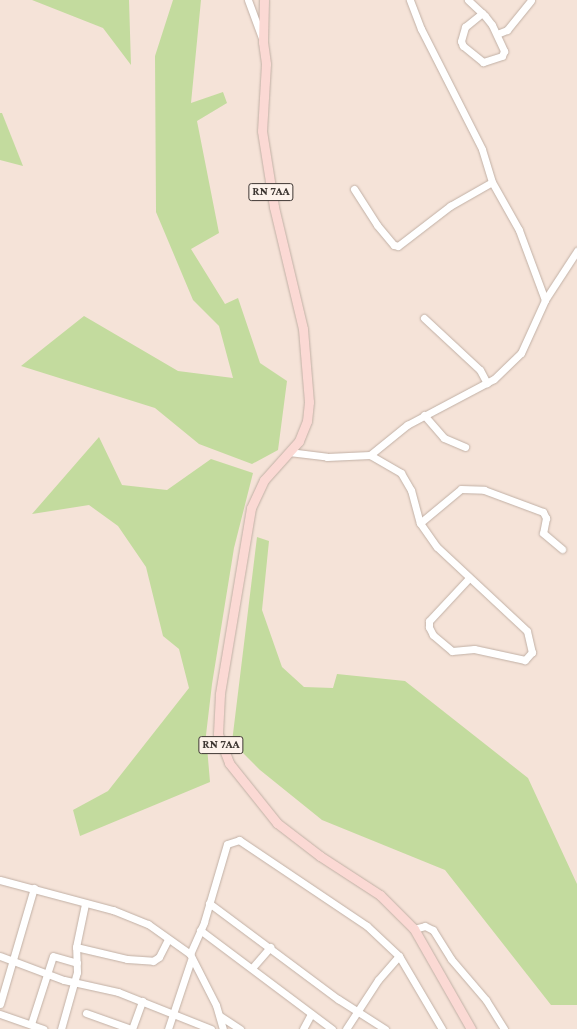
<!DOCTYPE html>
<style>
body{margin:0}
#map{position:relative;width:577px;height:1029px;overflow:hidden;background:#f5e3d8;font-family:"Crimson Pro",serif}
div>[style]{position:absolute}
.green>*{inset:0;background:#c3db9e}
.roads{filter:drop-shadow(0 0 1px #c1b0a5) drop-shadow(0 0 1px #c1b0a5)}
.minor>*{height:7px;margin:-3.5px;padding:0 3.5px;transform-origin:3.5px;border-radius:3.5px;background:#fff}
.major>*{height:9px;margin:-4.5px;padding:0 4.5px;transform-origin:4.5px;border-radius:4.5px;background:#fbd9d4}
span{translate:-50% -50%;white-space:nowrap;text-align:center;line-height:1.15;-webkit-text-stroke:3px #fdf2eb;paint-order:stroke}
.shield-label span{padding:1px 3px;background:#fdf2eb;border:1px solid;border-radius:3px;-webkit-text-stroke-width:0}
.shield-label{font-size:12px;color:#3f3834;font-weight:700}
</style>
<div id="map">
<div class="green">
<div style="clip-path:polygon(32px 0,129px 0,131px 65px,103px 28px)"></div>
<div style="clip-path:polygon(173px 0,201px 0,191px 103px,223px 92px,227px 103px,197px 121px,219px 233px,191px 249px,225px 304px,238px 298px,260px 363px,287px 381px,278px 450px,252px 464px,199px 444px,155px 408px,21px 366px,84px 316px,178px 371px,233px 378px,219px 326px,193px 300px,156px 212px,155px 56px)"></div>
<div style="clip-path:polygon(0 113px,2px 113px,23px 166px,0 160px)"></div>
<div style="clip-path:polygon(99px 437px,122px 485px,167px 490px,211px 459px,253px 473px,234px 548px,212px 684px,206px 735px,210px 782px,80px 836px,73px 810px,108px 791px,189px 688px,179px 649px,163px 636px,146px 567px,118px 526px,89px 505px,32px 514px)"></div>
<div style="clip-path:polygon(257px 537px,269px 541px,262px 610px,282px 667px,304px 687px,333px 688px,337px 674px,405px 681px,528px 778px,577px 884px,577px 1005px,551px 1005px,445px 870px,322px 820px,260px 770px,232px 742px)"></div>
</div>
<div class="roads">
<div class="minor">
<div style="left:248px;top:0;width:40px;rotate:69.8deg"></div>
<div style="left:468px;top:0;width:19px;rotate:43deg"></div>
<div style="left:482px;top:13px;width:4px;rotate:45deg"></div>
<div style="left:485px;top:16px;width:11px;rotate:52deg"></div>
<div style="left:492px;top:25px;width:29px;rotate:65deg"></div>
<div style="left:504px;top:51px;width:5px;rotate:112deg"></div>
<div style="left:502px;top:56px;width:20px;rotate:162deg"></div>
<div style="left:483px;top:62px;width:26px;rotate:-141deg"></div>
<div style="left:463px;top:46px;width:5px;rotate:-112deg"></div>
<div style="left:461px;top:41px;width:15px;rotate:-74deg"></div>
<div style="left:465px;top:27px;width:22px;rotate:-39deg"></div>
<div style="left:497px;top:34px;width:11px;rotate:-22deg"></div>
<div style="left:507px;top:30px;width:38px;rotate:-51deg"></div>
<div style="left:354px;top:189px;width:43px;rotate:57.4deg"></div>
<div style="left:377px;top:225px;width:26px;rotate:50deg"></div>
<div style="left:394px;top:245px;width:4px;rotate:14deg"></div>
<div style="left:398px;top:246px;width:66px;rotate:-37.6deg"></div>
<div style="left:450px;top:206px;width:48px;rotate:-29.7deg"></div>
<div style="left:545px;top:300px;width:59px;rotate:-56.9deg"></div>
<div style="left:424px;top:318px;width:76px;rotate:42.9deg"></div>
<div style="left:480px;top:370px;width:15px;rotate:62deg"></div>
<div style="left:424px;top:415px;width:30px;rotate:49deg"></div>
<div style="left:444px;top:438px;width:23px;rotate:23deg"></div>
<div style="left:289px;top:452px;width:38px;rotate:7deg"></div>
<div style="left:327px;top:457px;width:43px;rotate:-2.7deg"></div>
<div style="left:370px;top:455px;width:36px;rotate:30deg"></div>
<div style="left:401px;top:473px;width:20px;rotate:60deg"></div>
<div style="left:411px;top:490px;width:34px;rotate:75deg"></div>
<div style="left:420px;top:523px;width:29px;rotate:55deg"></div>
<div style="left:437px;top:547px;width:123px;rotate:43deg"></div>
<div style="left:527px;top:631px;width:22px;rotate:77deg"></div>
<div style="left:532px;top:652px;width:11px;rotate:131deg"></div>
<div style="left:525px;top:660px;width:52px;rotate:-167.8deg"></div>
<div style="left:474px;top:649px;width:22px;rotate:175deg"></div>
<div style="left:452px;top:651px;width:25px;rotate:-140deg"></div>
<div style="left:433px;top:635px;width:9px;rotate:-117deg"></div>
<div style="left:429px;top:627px;width:6px;rotate:-90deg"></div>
<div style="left:429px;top:621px;width:59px;rotate:-47.1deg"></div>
<div style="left:370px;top:455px;width:48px;rotate:-39deg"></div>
<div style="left:407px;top:425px;width:98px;rotate:-27.9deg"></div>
<div style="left:494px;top:379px;width:37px;rotate:-44deg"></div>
<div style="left:521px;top:353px;width:58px;rotate:-65.6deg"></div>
<div style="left:545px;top:300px;width:75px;rotate:-110.4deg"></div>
<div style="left:519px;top:230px;width:55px;rotate:-119.4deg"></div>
<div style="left:492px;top:182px;width:34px;rotate:-107deg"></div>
<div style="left:482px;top:149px;width:135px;rotate:-116.9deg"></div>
<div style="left:421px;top:29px;width:31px;rotate:-111deg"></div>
<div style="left:420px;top:523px;width:53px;rotate:-39.7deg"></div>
<div style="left:461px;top:489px;width:23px;rotate:2deg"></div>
<div style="left:484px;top:490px;width:63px;rotate:20.4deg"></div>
<div style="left:543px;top:512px;width:7px;rotate:63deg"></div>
<div style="left:546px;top:518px;width:15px;rotate:101deg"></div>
<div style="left:543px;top:533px;width:25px;rotate:40deg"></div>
<div style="left:0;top:880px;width:117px;rotate:14.9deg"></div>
<div style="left:113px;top:910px;width:38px;rotate:22deg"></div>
<div style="left:148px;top:924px;width:52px;rotate:35.5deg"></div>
<div style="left:190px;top:954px;width:57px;rotate:63deg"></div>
<div style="left:216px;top:1005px;width:25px;rotate:74deg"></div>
<div style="left:209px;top:903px;width:161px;rotate:36.7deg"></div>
<div style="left:338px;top:999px;width:56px;rotate:32.6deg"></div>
<div style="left:414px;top:929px;width:11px;rotate:-15deg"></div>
<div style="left:425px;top:926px;width:9px;rotate:27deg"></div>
<div style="left:433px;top:930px;width:34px;rotate:58deg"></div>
<div style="left:451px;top:959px;width:54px;rotate:49.5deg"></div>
<div style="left:486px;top:1000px;width:34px;rotate:58deg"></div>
<div style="left:200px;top:930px;width:165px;rotate:36.9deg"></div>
<div style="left:76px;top:947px;width:52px;rotate:13.2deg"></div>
<div style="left:127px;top:959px;width:26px;rotate:4deg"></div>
<div style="left:153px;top:961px;width:7px;rotate:-34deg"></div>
<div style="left:159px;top:957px;width:20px;rotate:-63deg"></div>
<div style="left:190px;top:954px;width:35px;rotate:-66deg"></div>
<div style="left:204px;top:922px;width:81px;rotate:-73.6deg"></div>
<div style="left:227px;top:844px;width:13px;rotate:-18deg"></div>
<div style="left:239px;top:840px;width:154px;rotate:33.9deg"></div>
<div style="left:367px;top:926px;width:44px;rotate:43.2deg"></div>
<div style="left:399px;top:956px;width:85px;rotate:59.5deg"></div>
<div style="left:0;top:956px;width:68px;rotate:20.6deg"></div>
<div style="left:64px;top:980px;width:55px;rotate:12.5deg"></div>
<div style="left:118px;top:992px;width:100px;rotate:21.7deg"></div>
<div style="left:252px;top:968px;width:28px;rotate:-49deg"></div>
<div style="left:0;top:1004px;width:121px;rotate:-73.7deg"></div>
<div style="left:86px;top:1013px;width:48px;rotate:19.6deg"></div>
<div style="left:0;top:1014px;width:46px;rotate:19.2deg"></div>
<div style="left:220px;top:1016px;width:24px;rotate:33deg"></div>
<div style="left:31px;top:1024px;width:71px;rotate:-72.1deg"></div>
<div style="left:53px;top:956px;width:25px;rotate:16deg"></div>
<div style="left:61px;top:1029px;width:59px;rotate:-74.3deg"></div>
<div style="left:77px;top:972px;width:25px;rotate:-92deg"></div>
<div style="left:76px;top:947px;width:44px;rotate:-78.2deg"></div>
<div style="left:132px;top:1029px;width:30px;rotate:-70deg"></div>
<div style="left:168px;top:1029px;width:73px;rotate:-71.6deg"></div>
<div style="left:303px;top:1029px;width:17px;rotate:-62deg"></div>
<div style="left:346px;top:1029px;width:59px;rotate:-56.9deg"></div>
<div style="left:378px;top:980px;width:32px;rotate:-49deg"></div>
</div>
<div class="major">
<div style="left:264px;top:0;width:42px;rotate:91.4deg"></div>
<div style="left:263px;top:42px;width:22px;rotate:82deg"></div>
<div style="left:266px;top:64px;width:67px;rotate:93.4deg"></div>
<div style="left:262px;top:131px;width:77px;rotate:81deg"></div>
<div style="left:274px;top:207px;width:125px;rotate:76.6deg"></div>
<div style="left:303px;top:329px;width:73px;rotate:85.3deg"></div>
<div style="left:309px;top:402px;width:19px;rotate:96deg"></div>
<div style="left:307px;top:421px;width:22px;rotate:112deg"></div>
<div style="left:299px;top:441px;width:52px;rotate:131.9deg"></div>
<div style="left:264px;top:480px;width:31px;rotate:115deg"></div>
<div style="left:251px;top:508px;width:189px;rotate:99.5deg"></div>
<div style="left:220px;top:694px;width:40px;rotate:92.9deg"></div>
<div style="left:218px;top:734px;width:31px;rotate:69deg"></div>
<div style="left:229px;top:763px;width:77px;rotate:51.3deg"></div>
<div style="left:277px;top:823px;width:54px;rotate:37.5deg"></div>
<div style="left:320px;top:856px;width:72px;rotate:33deg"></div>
<div style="left:380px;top:895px;width:48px;rotate:45deg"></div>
<div style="left:414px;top:929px;width:115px;rotate:60.3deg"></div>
</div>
</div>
<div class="shield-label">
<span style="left:271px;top:192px">RN 7AA</span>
<span style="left:221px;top:745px">RN 7AA</span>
</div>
</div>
